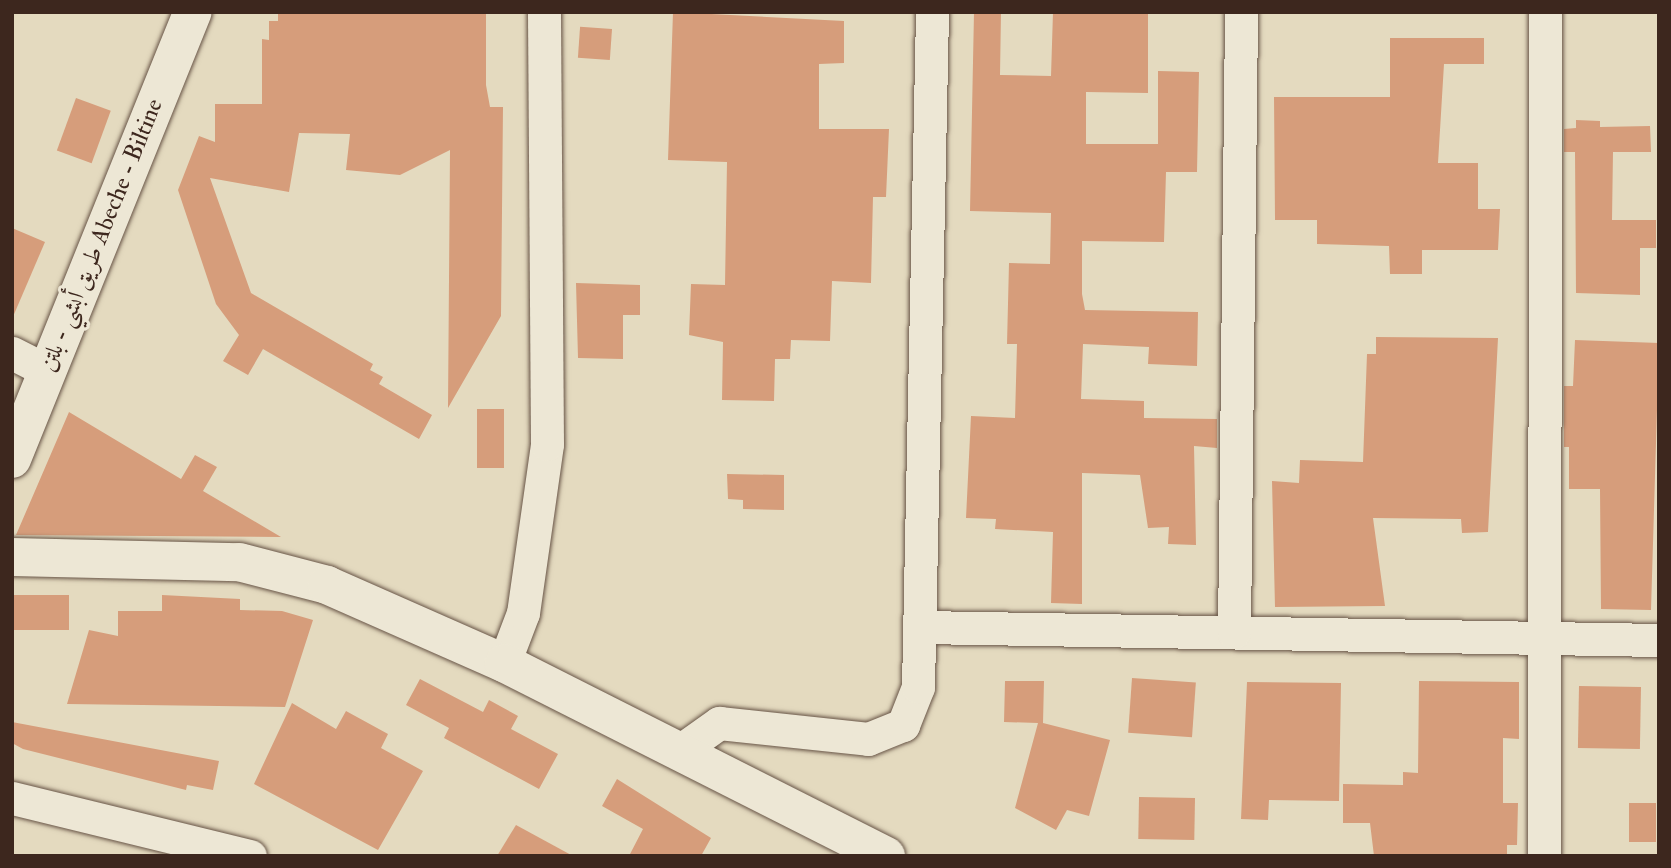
<!DOCTYPE html>
<meta charset="utf-8">
<style>
body{margin:0}
#map{position:relative;width:1671px;height:868px;overflow:hidden;background:#e4dabf;font-family:"IM FELL Double Pica",Amiri,serif}
div>[style]{position:absolute}
.building>*{inset:0;background:#d69d7b;transform-origin:0 0}
.roads{filter:drop-shadow(0 0 2px #675446) drop-shadow(0 0 2px #675446)}
.street>*{height:33px;margin:-16.5px;padding:0 16.5px;transform-origin:16.5px;border-radius:16.5px;background:#ede7d5}
.secondary>*{height:38px;margin:-19px;padding:0 19px;transform-origin:19px;border-radius:19px;background:#ede7d5}
span{translate:-50% -50%;white-space:nowrap;text-align:center;line-height:1.15;-webkit-text-stroke:6px #ede7d5;paint-order:stroke}
.street-label{font-size:24px;color:#3d271e}
.frame{position:absolute;inset:0;border:14px solid #3d271e;pointer-events:none}
</style>
<div id="map">
<div class="building">
<div style="clip-path:polygon(278px 12px,486px 12px,486px 85px,490px 107px,503px 107px,501px 316px,448px 408px,450px 150px,400px 175px,346px 170px,350px 134px,299px 133px,289px 192px,210px 178px,251px 293px,373px 364px,370px 370px,383px 377px,379px 384px,432px 415px,419px 439px,263px 349px,248px 375px,223px 361px,239px 335px,216px 304px,178px 190px,199px 136px,215px 142px,215px 104px,262px 104px,262px 39px,269px 40px,269px 21px,278px 21px)"></div>
<div style="clip-path:polygon(673px 12px,844px 21px,844px 63px,819px 64px,819px 129px,889px 129px,886px 197px,873px 197px,871px 283px,832px 281px,830px 341px,791px 340px,790px 359px,775px 359px,774px 401px,722px 400px,723px 342px,689px 335px,691px 284px,725px 285px,727px 162px,668px 160px)"></div>
<div style="clip-path:polygon(974px 12px,1001px 12px,1000px 75px,1051px 76px,1053px 12px,1148px 12px,1148px 93px,1086px 92px,1086px 144px,1158px 144px,1158px 71px,1199px 72px,1197px 172px,1166px 172px,1164px 242px,1082px 241px,1082px 294px,1085px 310px,1198px 312px,1197px 366px,1148px 364px,1149px 347px,1083px 344px,1081px 399px,1144px 401px,1144px 418px,1217px 419px,1217px 448px,1194px 446px,1196px 545px,1168px 544px,1169px 527px,1148px 528px,1140px 475px,1082px 473px,1082px 604px,1051px 603px,1053px 532px,995px 529px,996px 519px,966px 518px,971px 416px,1015px 418px,1017px 344px,1007px 344px,1009px 263px,1050px 264px,1051px 213px,970px 211px)"></div>
<div style="left:612px;top:29px;width:31px;height:32px;rotate:94deg"></div>
<div style="clip-path:polygon(1390px 38px,1484px 38px,1484px 64px,1444px 64px,1438px 163px,1478px 163px,1478px 209px,1500px 209px,1498px 250px,1422px 250px,1422px 274px,1390px 274px,1389px 246px,1317px 244px,1317px 220px,1275px 220px,1274px 97px,1390px 97px)"></div>
<div style="left:76px;top:98px;width:37px;height:56px;rotate:20deg"></div>
<div style="clip-path:polygon(1576px 120px,1600px 121px,1600px 127px,1650px 126px,1651px 152px,1613px 152px,1612px 220px,1656px 220px,1656px 248px,1640px 248px,1640px 295px,1576px 293px,1575px 152px,1564px 152px,1564px 129px,1576px 128px)"></div>
<div style="clip-path:polygon(12px 228px,45px 242px,12px 319px)"></div>
<div style="clip-path:polygon(576px 283px,640px 285px,640px 315px,623px 315px,623px 359px,578px 358px)"></div>
<div style="clip-path:polygon(1376px 337px,1498px 338px,1488px 532px,1462px 533px,1461px 519px,1373px 518px,1385px 606px,1275px 607px,1272px 481px,1299px 483px,1300px 460px,1363px 462px,1367px 354px,1376px 354px)"></div>
<div style="clip-path:polygon(1575px 340px,1659px 343px,1651px 610px,1601px 609px,1600px 489px,1569px 489px,1569px 447px,1564px 447px,1564px 386px,1573px 386px)"></div>
<div style="left:477px;top:409px;width:27px;height:59px"></div>
<div style="clip-path:polygon(69px 412px,181px 479px,195px 455px,217px 467px,203px 491px,281px 537px,16px 535px)"></div>
<div style="clip-path:polygon(727px 474px,784px 475px,784px 510px,743px 509px,743px 500px,728px 499px)"></div>
<div style="left:12px;top:595px;width:57px;height:35px"></div>
<div style="clip-path:polygon(162px 595px,240px 599px,240px 610px,282px 611px,313px 620px,285px 707px,67px 704px,89px 630px,118px 636px,118px 611px,162px 611px)"></div>
<div style="left:1132px;top:678px;width:64px;height:55px;rotate:4deg"></div>
<div style="clip-path:polygon(420px 679px,483px 712px,489px 700px,518px 716px,511px 729px,558px 754px,539px 789px,444px 738px,449px 728px,406px 705px)"></div>
<div style="clip-path:polygon(1005px 681px,1044px 681px,1043px 723px,1110px 740px,1089px 816px,1067px 810px,1056px 830px,1015px 808px,1038px 723px,1004px 722px)"></div>
<div style="clip-path:polygon(1419px 681px,1519px 682px,1519px 739px,1503px 738px,1503px 803px,1518px 803px,1517px 845px,1507px 845px,1507px 856px,1374px 856px,1370px 823px,1343px 823px,1343px 784px,1403px 785px,1403px 772px,1418px 773px)"></div>
<div style="clip-path:polygon(1247px 682px,1341px 683px,1339px 801px,1269px 800px,1268px 820px,1241px 819px)"></div>
<div style="left:1579px;top:686px;width:62px;height:62px;rotate:1deg"></div>
<div style="clip-path:polygon(292px 703px,336px 729px,346px 711px,388px 734px,381px 748px,423px 771px,378px 850px,254px 784px)"></div>
<div style="clip-path:polygon(12px 722px,219px 761px,213px 790px,187px 785px,186px 790px,23px 749px,12px 743px)"></div>
<div style="clip-path:polygon(617px 779px,711px 838px,701px 856px,629px 856px,643px 829px,602px 806px)"></div>
<div style="left:1195px;top:798px;width:42px;height:56px;rotate:91deg"></div>
<div style="left:1629px;top:803px;width:27px;height:39px"></div>
<div style="clip-path:polygon(516px 825px,573px 856px,497px 856px)"></div>
</div>
<div class="roads">
<div class="street">
<div style="left:12px;top:353px;width:37px;rotate:27deg"></div>
<div style="left:922px;top:627px;width:737px;rotate:1.01deg"></div>
<div style="left:1234px;top:632px;width:620px;rotate:-89.35deg"></div>
<div style="left:504px;top:663px;width:53px;rotate:-69.2deg"></div>
<div style="left:523px;top:613px;width:171px;rotate:-81.9deg"></div>
<div style="left:547px;top:444px;width:432px;rotate:-90.4deg"></div>
<div style="left:681px;top:750px;width:47px;rotate:-35.4deg"></div>
<div style="left:719px;top:723px;width:150px;rotate:6.1deg"></div>
<div style="left:868px;top:739px;width:38px;rotate:-22deg"></div>
<div style="left:903px;top:725px;width:41px;rotate:-68.5deg"></div>
<div style="left:918px;top:687px;width:675px;rotate:-88.81deg"></div>
<div style="left:12px;top:798px;width:245px;rotate:13.7deg"></div>
<div style="left:1544px;top:856px;width:844px;rotate:-89.93deg"></div>
</div>
<div class="secondary">
<div style="left:12px;top:459px;width:482px;rotate:-68deg"></div>
<div style="left:12px;top:557px;width:227px;rotate:1.3deg"></div>
<div style="left:239px;top:562px;width:91px;rotate:14.6deg"></div>
<div style="left:327px;top:585px;width:193px;rotate:23.8deg"></div>
<div style="left:504px;top:663px;width:428px;rotate:26.8deg"></div>
</div>
</div>
<div class="street-label">
<span style="left:101px;top:235px;rotate:-68deg">طريق أبشي - بلتن Abeche - Biltine</span>
</div>
<div class="frame"></div>
</div>
